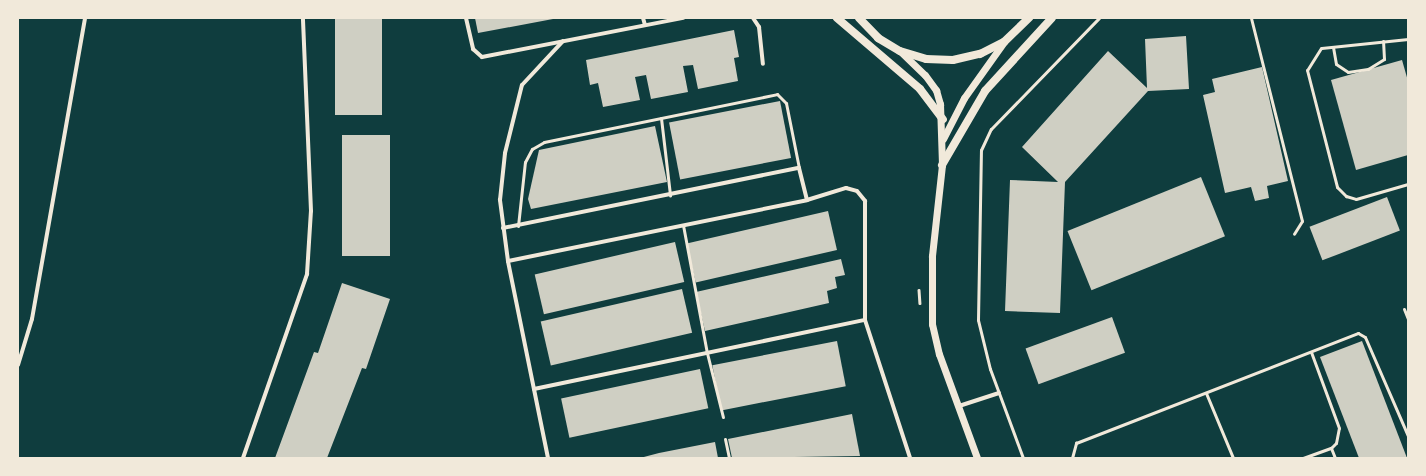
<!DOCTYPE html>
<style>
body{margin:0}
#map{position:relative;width:1426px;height:476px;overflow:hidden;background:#0f3d3e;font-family:"Fira Sans Condensed",sans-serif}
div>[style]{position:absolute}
.building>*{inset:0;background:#cfcfc3;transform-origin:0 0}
.path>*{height:2.5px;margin:-1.25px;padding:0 1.25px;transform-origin:1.25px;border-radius:1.25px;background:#f1e9da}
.service>*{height:3px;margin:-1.5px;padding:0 1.5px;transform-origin:1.5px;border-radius:1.5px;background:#f1e9da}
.minor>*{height:4px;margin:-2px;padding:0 2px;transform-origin:2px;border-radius:2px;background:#f1e9da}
.tertiary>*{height:7px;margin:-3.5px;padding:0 3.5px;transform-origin:3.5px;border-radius:3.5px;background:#f1e9da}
.secondary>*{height:8px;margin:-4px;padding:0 4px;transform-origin:4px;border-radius:4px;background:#f1e9da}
span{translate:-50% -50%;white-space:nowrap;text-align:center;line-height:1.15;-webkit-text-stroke:4px #f1e9da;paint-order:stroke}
.frame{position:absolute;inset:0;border:19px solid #f1e9da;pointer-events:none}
</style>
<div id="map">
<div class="building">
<div style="left:335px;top:18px;width:47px;height:97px"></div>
<div style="clip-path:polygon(475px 18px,553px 18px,553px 19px,478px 33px)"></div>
<div style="clip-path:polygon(734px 30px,739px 57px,734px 58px,738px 81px,698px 89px,693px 65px,683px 66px,688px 92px,651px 99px,646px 75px,635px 77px,640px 100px,603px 107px,598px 83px,590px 85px,586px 60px)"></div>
<div style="clip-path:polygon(1186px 36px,1189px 89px,1148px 91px,1065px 182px,1060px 313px,1005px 311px,1010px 180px,1058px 182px,1022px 147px,1108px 51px,1147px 88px,1145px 39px)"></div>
<div style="clip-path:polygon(1402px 60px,1408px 81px,1408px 155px,1356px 170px,1331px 80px)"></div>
<div style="clip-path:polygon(1262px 67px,1288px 181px,1267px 186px,1269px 198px,1255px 201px,1251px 187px,1225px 193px,1203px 95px,1215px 92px,1212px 79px)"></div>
<div style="left:780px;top:101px;width:58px;height:113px;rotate:79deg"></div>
<div style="clip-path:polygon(655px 126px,667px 182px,531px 209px,528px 199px,539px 150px)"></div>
<div style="left:342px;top:135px;width:48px;height:121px"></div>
<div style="left:1201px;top:177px;width:64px;height:144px;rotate:68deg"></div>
<div style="left:1387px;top:197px;width:36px;height:83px;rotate:69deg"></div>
<div style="left:828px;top:211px;width:40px;height:145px;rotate:77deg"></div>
<div style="left:675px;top:242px;width:41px;height:144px;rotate:77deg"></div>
<div style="clip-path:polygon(841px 259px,845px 275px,835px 277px,837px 288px,827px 291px,829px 303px,705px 331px,696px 292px)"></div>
<div style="clip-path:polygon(342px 283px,390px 299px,366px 369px,362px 368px,327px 458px,275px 458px,314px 352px,318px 353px)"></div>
<div style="left:682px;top:289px;width:45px;height:145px;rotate:77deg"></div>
<div style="left:1112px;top:317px;width:38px;height:92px;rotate:70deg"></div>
<div style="left:837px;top:341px;width:46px;height:127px;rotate:79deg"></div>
<div style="clip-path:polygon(1362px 341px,1407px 458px,1359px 458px,1320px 357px)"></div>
<div style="left:700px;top:369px;width:40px;height:142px;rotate:78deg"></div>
<div style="clip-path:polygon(852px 414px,860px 456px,732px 458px,728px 439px)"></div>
<div style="clip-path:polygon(715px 442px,718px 458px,640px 458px,659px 453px)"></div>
</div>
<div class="path">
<div style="left:919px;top:290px;width:13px;rotate:86deg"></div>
</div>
<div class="service">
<div style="left:1251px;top:18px;width:209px;rotate:75.9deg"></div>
<div style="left:1302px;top:221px;width:15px;rotate:122deg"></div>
<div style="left:1408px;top:39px;width:87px;rotate:174.1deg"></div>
<div style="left:1321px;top:48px;width:26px;rotate:122deg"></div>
<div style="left:1307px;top:70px;width:121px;rotate:75.6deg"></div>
<div style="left:1337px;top:187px;width:13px;rotate:45deg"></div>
<div style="left:1346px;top:196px;width:10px;rotate:17deg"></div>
<div style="left:1356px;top:199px;width:54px;rotate:-16.1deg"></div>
<div style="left:1333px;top:47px;width:17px;rotate:80deg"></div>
<div style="left:1336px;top:64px;width:14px;rotate:34deg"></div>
<div style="left:1348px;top:72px;width:20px;rotate:-9deg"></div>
<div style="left:1368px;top:69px;width:19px;rotate:-32deg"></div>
<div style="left:1384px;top:59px;width:18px;rotate:-93deg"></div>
<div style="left:661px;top:118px;width:78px;rotate:83.3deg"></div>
<div style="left:683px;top:225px;width:130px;rotate:79.4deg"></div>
<div style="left:707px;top:353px;width:66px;rotate:76deg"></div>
<div style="left:518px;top:226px;width:64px;rotate:-83.8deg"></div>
<div style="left:525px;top:162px;width:15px;rotate:-62deg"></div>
<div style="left:532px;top:149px;width:14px;rotate:-30deg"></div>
<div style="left:544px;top:142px;width:238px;rotate:-11.6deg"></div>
<div style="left:777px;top:94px;width:13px;rotate:45deg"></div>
<div style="left:786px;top:103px;width:66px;rotate:78.7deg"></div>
<div style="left:1404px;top:309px;width:11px;rotate:68deg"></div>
<div style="left:1206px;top:393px;width:70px;rotate:67.4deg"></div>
<div style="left:725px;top:439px;width:19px;rotate:78deg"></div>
<div style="left:1331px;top:448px;width:11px;rotate:68deg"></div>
<div style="left:1023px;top:458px;width:95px;rotate:-110.3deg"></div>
<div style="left:990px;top:369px;width:50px;rotate:-103.8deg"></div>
<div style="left:978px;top:320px;width:170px;rotate:-89deg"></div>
<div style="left:981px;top:150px;width:23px;rotate:-65deg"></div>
<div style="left:991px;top:129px;width:155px;rotate:-45.8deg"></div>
<div style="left:1072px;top:458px;width:16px;rotate:-75deg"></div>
<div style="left:1076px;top:443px;width:303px;rotate:-21.3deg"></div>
<div style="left:1358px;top:333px;width:8px;rotate:30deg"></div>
<div style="left:1365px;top:337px;width:108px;rotate:66.5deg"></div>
<div style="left:1303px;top:458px;width:30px;rotate:-20deg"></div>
<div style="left:1331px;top:448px;width:7px;rotate:-45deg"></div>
<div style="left:1336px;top:443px;width:15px;rotate:-79deg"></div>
<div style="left:1339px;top:428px;width:81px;rotate:-110.2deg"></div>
</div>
<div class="minor">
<div style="left:466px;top:18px;width:32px;rotate:77deg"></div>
<div style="left:473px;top:49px;width:12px;rotate:42deg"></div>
<div style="left:482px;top:57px;width:205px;rotate:-11deg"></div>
<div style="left:643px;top:18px;width:7px;rotate:74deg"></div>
<div style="left:753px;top:18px;width:11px;rotate:56deg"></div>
<div style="left:759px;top:27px;width:37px;rotate:84deg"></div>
<div style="left:503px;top:228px;width:302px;rotate:-11.5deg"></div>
<div style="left:799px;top:168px;width:33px;rotate:76deg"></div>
<div style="left:508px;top:261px;width:305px;rotate:-11.5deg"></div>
<div style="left:807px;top:200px;width:41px;rotate:-17.1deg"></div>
<div style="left:846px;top:188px;width:11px;rotate:15deg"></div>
<div style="left:857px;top:191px;width:13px;rotate:51deg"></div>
<div style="left:865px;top:201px;width:119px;rotate:90deg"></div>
<div style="left:865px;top:320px;width:145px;rotate:71.9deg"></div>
<div style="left:18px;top:365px;width:48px;rotate:-73.1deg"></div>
<div style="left:32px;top:319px;width:306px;rotate:-80deg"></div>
<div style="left:534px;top:389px;width:338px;rotate:-11.8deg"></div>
<div style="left:959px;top:406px;width:42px;rotate:-18deg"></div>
<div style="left:243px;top:458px;width:195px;rotate:-70.8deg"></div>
<div style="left:307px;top:274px;width:63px;rotate:-86.4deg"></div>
<div style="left:311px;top:211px;width:193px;rotate:-92.4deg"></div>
<div style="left:548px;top:458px;width:201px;rotate:-101.5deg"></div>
<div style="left:508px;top:261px;width:62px;rotate:-97.5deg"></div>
<div style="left:500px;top:200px;width:47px;rotate:-83.9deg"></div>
<div style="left:505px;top:153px;width:70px;rotate:-76deg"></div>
<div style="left:522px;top:85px;width:60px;rotate:-47deg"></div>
</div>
<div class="tertiary">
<div style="left:901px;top:52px;width:33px;rotate:44deg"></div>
<div style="left:925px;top:75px;width:19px;rotate:54deg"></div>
<div style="left:936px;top:90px;width:15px;rotate:74deg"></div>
<div style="left:940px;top:104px;width:61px;rotate:88.1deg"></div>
<div style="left:942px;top:165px;width:92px;rotate:96.3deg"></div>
<div style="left:932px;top:256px;width:68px;rotate:90deg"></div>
<div style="left:932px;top:324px;width:31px;rotate:77deg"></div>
<div style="left:939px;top:354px;width:111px;rotate:69.9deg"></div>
<div style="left:943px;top:139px;width:46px;rotate:-62.9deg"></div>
<div style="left:964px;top:98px;width:69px;rotate:-54.5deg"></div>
</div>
<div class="secondary">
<div style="left:837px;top:18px;width:109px;rotate:40.5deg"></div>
<div style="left:920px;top:89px;width:38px;rotate:53deg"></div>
<div style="left:859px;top:18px;width:28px;rotate:46deg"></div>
<div style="left:878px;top:38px;width:26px;rotate:31deg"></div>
<div style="left:900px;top:51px;width:27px;rotate:17deg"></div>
<div style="left:926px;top:59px;width:27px;rotate:2deg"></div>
<div style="left:953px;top:60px;width:28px;rotate:-13deg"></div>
<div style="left:980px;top:54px;width:27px;rotate:-27deg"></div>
<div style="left:1004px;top:42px;width:35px;rotate:-44deg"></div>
<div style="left:942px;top:165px;width:86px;rotate:-59.8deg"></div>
<div style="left:985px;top:91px;width:99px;rotate:-47.5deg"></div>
</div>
<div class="frame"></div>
</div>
